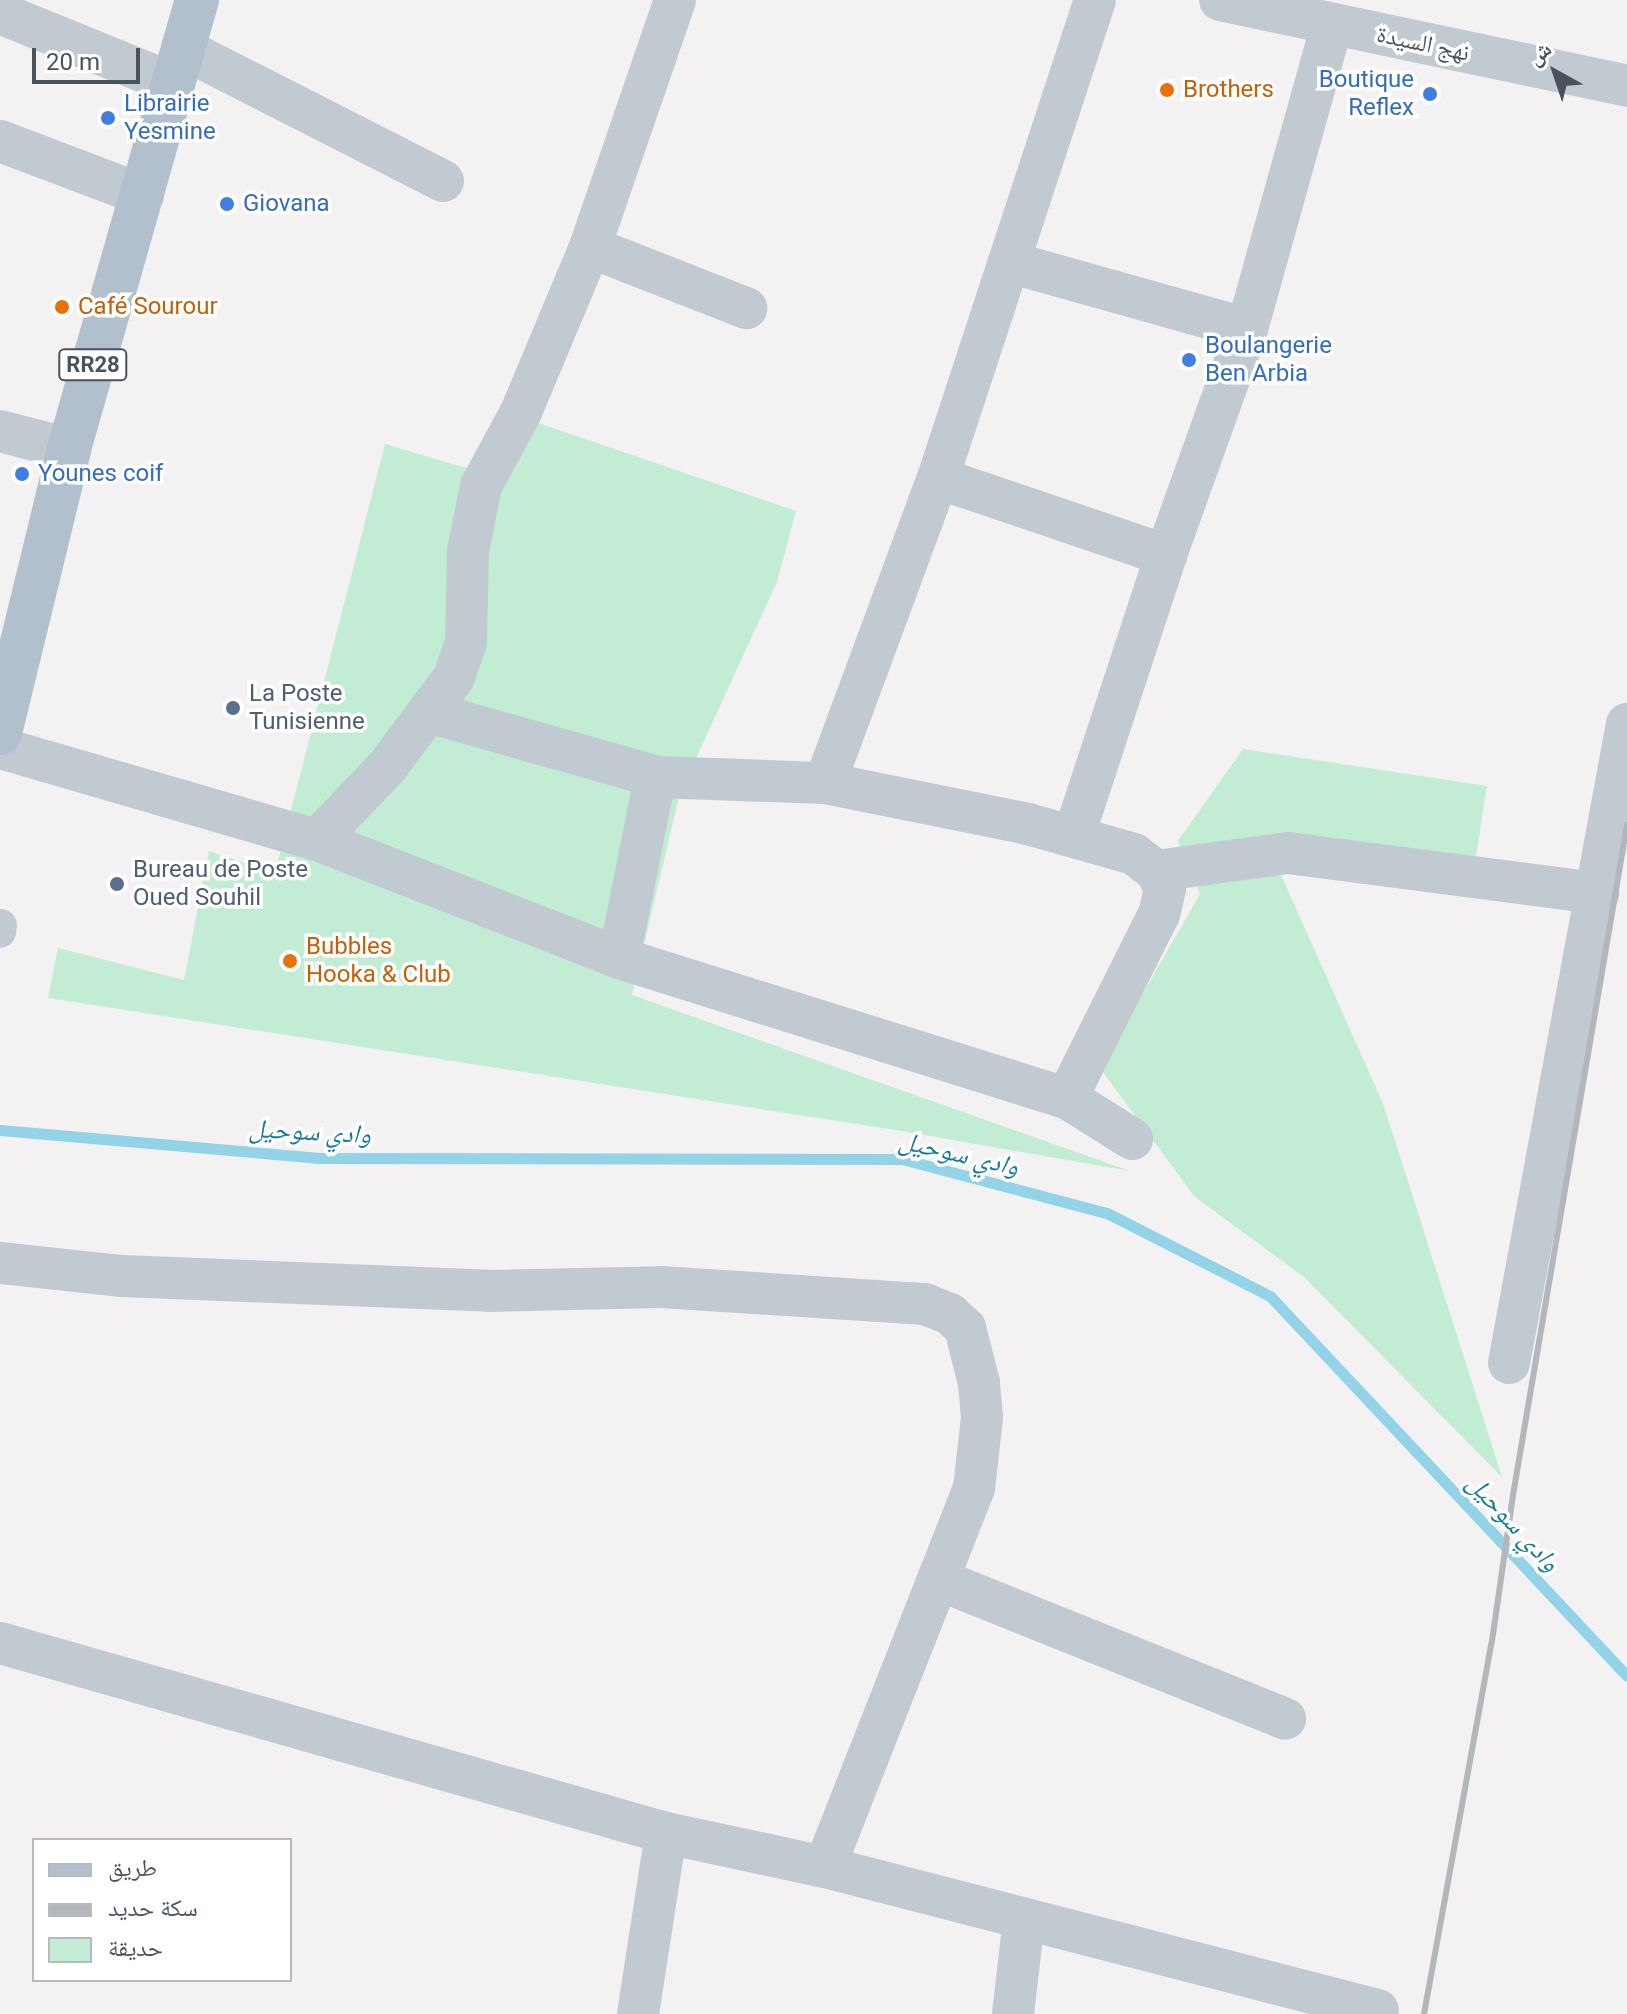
<!DOCTYPE html>
<meta charset="utf-8">
<style>
body{margin:0}
#map{position:relative;width:1627px;height:2014px;overflow:hidden;background:#f3f1f1;font-family:Roboto,"Noto Naskh Arabic",sans-serif}
div>[style]{position:absolute}
.green>*{inset:0;background:#c2edd4}
.stream>*{height:11px;margin:-5.5px;padding:0 5.5px;transform-origin:5.5px;border-radius:5.5px;background:#92d3e7}
.pedestrian>*{height:32px;margin:-16px;padding:0 16px;transform-origin:16px;border-radius:16px;background:#c2cad1}
.minor>*{height:42px;margin:-21px;padding:0 21px;transform-origin:21px;border-radius:21px;background:#c2cad1}
.primary>*{height:44px;margin:-22px;padding:0 22px;transform-origin:22px;border-radius:22px;background:#b2bfcd}
.rail>*{height:6px;margin:-3px;padding:0 3px;transform-origin:3px;border-radius:3px;background:#b3b6ba}
.dots>*{width:22px;height:22px;translate:-50% -50%;box-sizing:border-box;border:4px solid #fff;border-radius:50%}
span{translate:-50% -50%;white-space:nowrap;text-align:center;line-height:1.15;-webkit-text-stroke:7px #fff;paint-order:stroke}
.shield-label span{padding:2px 6px;background:#fff;border:2px solid;border-radius:6px;-webkit-text-stroke-width:0}
.shield-label{font-size:22px;color:#49535d;font-weight:700}
.street-label{font-size:24px;color:#49535d}
.shop-label{font-size:24px;color:#366cbe}
.right{translate:-100% -50%;text-align:right}
.left{translate:0 -50%;text-align:left}
.food-label{font-size:24px;color:#c56008}
.service-label{font-size:24px;color:#4e5e75}
.water-label{font-size:26px;color:#157c9d;font-style:italic}
.legend{position:absolute;left:32px;top:1838px;width:260px;height:144px;box-sizing:border-box;background:#fff;border:2px solid #b6babe;margin:0;padding:10px 14px;list-style:none;font-size:24px;color:#49535d}
.legend li{display:flex;align-items:center;gap:16px;height:40px}
.legend b{width:40px;border:2px solid #b6babe}
.north{position:absolute;left:1515px;top:32px;width:80px;height:80px;-webkit-text-stroke:6px #fff;paint-order:stroke;rotate:320deg;font-size:22px;font-weight:700;line-height:32px;text-align:center;color:#49535d}
.north::after{content:'';display:block;margin:auto;width:28px;height:36px;background:#49535d;clip-path:polygon(50% 0,100% 100%,50% 72%,0 100%)}
.scale{position:absolute;left:32px;top:48px;width:108px;height:36px;box-sizing:border-box;border:4px solid #49535d;border-top:0;padding-left:10px;font-size:24px;line-height:28px;white-space:nowrap;color:#49535d;-webkit-text-stroke:6px #fff;paint-order:stroke}
</style>
<div id="map">
<div class="green">
<div style="clip-path:polygon(509px 413px,796px 511px,777px 582px,680px 793px,632px 995px,1130px 1171px,896px 1130px,48px 998px,58px 948px,184px 980px,209px 851px,275px 873px,385px 444px,490px 475px)"></div>
<div style="clip-path:polygon(1243px 749px,1487px 786px,1476px 856px,1265px 839px,1384px 1106px,1502px 1477px,1304px 1277px,1194px 1196px,1100px 1068px,1200px 894px,1178px 841px)"></div>
</div>
<div class="stream">
<div style="left:0;top:1130px;width:318px;rotate:5deg"></div>
<div style="left:317px;top:1158px;width:585px;rotate:0.1deg"></div>
<div style="left:902px;top:1159px;width:212px;rotate:14.8deg"></div>
<div style="left:1107px;top:1213px;width:183px;rotate:27deg"></div>
<div style="left:1270px;top:1296px;width:521px;rotate:46.79deg"></div>
</div>
<div class="pedestrian">
<div style="left:0;top:932px;width:7px;rotate:-82deg"></div>
</div>
<div class="minor">
<div style="left:1220px;top:0;width:416px;rotate:11.9deg"></div>
<div style="left:0;top:13px;width:188px;rotate:22.2deg"></div>
<div style="left:182px;top:48px;width:293px;rotate:27deg"></div>
<div style="left:0;top:141px;width:153px;rotate:20.7deg"></div>
<div style="left:590px;top:247px;width:168px;rotate:21.4deg"></div>
<div style="left:1009px;top:262px;width:247px;rotate:15.7deg"></div>
<div style="left:0;top:431px;width:71px;rotate:14.6deg"></div>
<div style="left:938px;top:478px;width:241px;rotate:18.7deg"></div>
<div style="left:428px;top:712px;width:239px;rotate:15.8deg"></div>
<div style="left:0;top:748px;width:330px;rotate:16.2deg"></div>
<div style="left:317px;top:840px;width:324px;rotate:21.3deg"></div>
<div style="left:619px;top:958px;width:469px;rotate:17.4deg"></div>
<div style="left:1067px;top:1098px;width:77px;rotate:32.2deg"></div>
<div style="left:825px;top:783px;width:325px;rotate:-69.7deg"></div>
<div style="left:938px;top:478px;width:503px;rotate:-71.82deg"></div>
<div style="left:1074px;top:835px;width:295px;rotate:-71.8deg"></div>
<div style="left:1166px;top:555px;width:240px;rotate:-70.3deg"></div>
<div style="left:1247px;top:329px;width:316px;rotate:-74.4deg"></div>
<div style="left:317px;top:840px;width:101px;rotate:-46.2deg"></div>
<div style="left:387px;top:767px;width:112px;rotate:-53.3deg"></div>
<div style="left:454px;top:677px;width:37px;rotate:-71deg"></div>
<div style="left:466px;top:642px;width:91px;rotate:-88.7deg"></div>
<div style="left:468px;top:551px;width:66px;rotate:-78.7deg"></div>
<div style="left:481px;top:486px;width:84px;rotate:-61.6deg"></div>
<div style="left:521px;top:412px;width:179px;rotate:-67.3deg"></div>
<div style="left:590px;top:247px;width:261px;rotate:-71deg"></div>
<div style="left:1156px;top:871px;width:133px;rotate:-7.8deg"></div>
<div style="left:1288px;top:853px;width:313px;rotate:7.4deg"></div>
<div style="left:619px;top:958px;width:163px;rotate:-78.7deg"></div>
<div style="left:651px;top:798px;width:22px;rotate:-72deg"></div>
<div style="left:658px;top:777px;width:167px;rotate:2.1deg"></div>
<div style="left:825px;top:783px;width:207px;rotate:11.4deg"></div>
<div style="left:1028px;top:824px;width:110px;rotate:15.8deg"></div>
<div style="left:1134px;top:854px;width:28px;rotate:38deg"></div>
<div style="left:1156px;top:871px;width:20px;rotate:63deg"></div>
<div style="left:1165px;top:889px;width:26px;rotate:103deg"></div>
<div style="left:1159px;top:914px;width:206px;rotate:116.6deg"></div>
<div style="left:0;top:1263px;width:123px;rotate:6.1deg"></div>
<div style="left:122px;top:1276px;width:368px;rotate:2.3deg"></div>
<div style="left:490px;top:1291px;width:171px;rotate:-1.3deg"></div>
<div style="left:661px;top:1287px;width:265px;rotate:3.7deg"></div>
<div style="left:925px;top:1304px;width:27px;rotate:22deg"></div>
<div style="left:950px;top:1314px;width:21px;rotate:43deg"></div>
<div style="left:965px;top:1328px;width:57px;rotate:75.7deg"></div>
<div style="left:979px;top:1383px;width:35px;rotate:85deg"></div>
<div style="left:982px;top:1418px;width:70px;rotate:96.5deg"></div>
<div style="left:974px;top:1488px;width:407px;rotate:111.5deg"></div>
<div style="left:1509px;top:1363px;width:650px;rotate:-79.54deg"></div>
<div style="left:940px;top:1580px;width:372px;rotate:21.9deg"></div>
<div style="left:0;top:1643px;width:693px;rotate:15.92deg"></div>
<div style="left:666px;top:1833px;width:183px;rotate:98.8deg"></div>
<div style="left:666px;top:1833px;width:163px;rotate:12.1deg"></div>
<div style="left:825px;top:1867px;width:571px;rotate:14.5deg"></div>
<div style="left:1013px;top:2014px;width:96px;rotate:-83.4deg"></div>
</div>
<div class="primary">
<div style="left:0;top:733px;width:292px;rotate:-76.3deg"></div>
<div style="left:69px;top:449px;width:467px;rotate:-74.1deg"></div>
</div>
<div class="rail">
<div style="left:1424px;top:2014px;width:379px;rotate:-79.7deg"></div>
<div style="left:1492px;top:1641px;width:154px;rotate:-81.8deg"></div>
<div style="left:1514px;top:1489px;width:674px;rotate:-80.34deg"></div>
</div>
<div class="dots">
<div style="left:1167px;top:90px;background:#e8710a"></div>
<div style="left:1430px;top:94px;background:#3f7fe0"></div>
<div style="left:108px;top:118px;background:#3f7fe0"></div>
<div style="left:227px;top:204px;background:#3f7fe0"></div>
<div style="left:62px;top:307px;background:#e8710a"></div>
<div style="left:1189px;top:360px;background:#3f7fe0"></div>
<div style="left:22px;top:474px;background:#3f7fe0"></div>
<div style="left:233px;top:708px;background:#5c6f8a"></div>
<div style="left:117px;top:884px;background:#5c6f8a"></div>
<div style="left:290px;top:961px;background:#e8710a"></div>
</div>
<div class="shield-label">
<span style="left:93px;top:365px">RR28</span>
</div>
<div class="street-label">
<span style="left:1423px;top:44px;rotate:12deg">نهج السيدة</span>
</div>
<div class="shop-label">
<span class="right" style="left:1414px;top:94px">Boutique<br>Reflex</span>
<span class="left" style="left:124px;top:118px">Librairie<br>Yesmine</span>
<span class="left" style="left:243px;top:204px">Giovana</span>
<span class="left" style="left:1205px;top:360px">Boulangerie<br>Ben Arbia</span>
<span class="left" style="left:38px;top:474px">Younes coif</span>
</div>
<div class="food-label">
<span class="left" style="left:1183px;top:90px">Brothers</span>
<span class="left" style="left:78px;top:307px">Café Sourour</span>
<span class="left" style="left:306px;top:961px">Bubbles<br>Hooka &amp; Club</span>
</div>
<div class="service-label">
<span class="left" style="left:249px;top:708px">La Poste<br>Tunisienne</span>
<span class="left" style="left:133px;top:884px">Bureau de Poste<br>Oued Souhil</span>
</div>
<div class="water-label">
<span style="left:310px;top:1132px;rotate:3deg">وادي سوحيل</span>
<span style="left:959px;top:1154px;rotate:13deg">وادي سوحيل</span>
<span style="left:1513px;top:1523px;rotate:47deg">وادي سوحيل</span>
</div>
<ul class="legend">
<li><b style="height:10px;background:#b2bfcd"></b>طريق</li>
<li><b style="height:10px;background:#b3b6ba"></b>سكة حديد</li>
<li><b style="height:22px;background:#c2edd4"></b>حديقة</li>
</ul>
<div class="north">ش</div>
<div class="scale">20 m</div>
</div>
